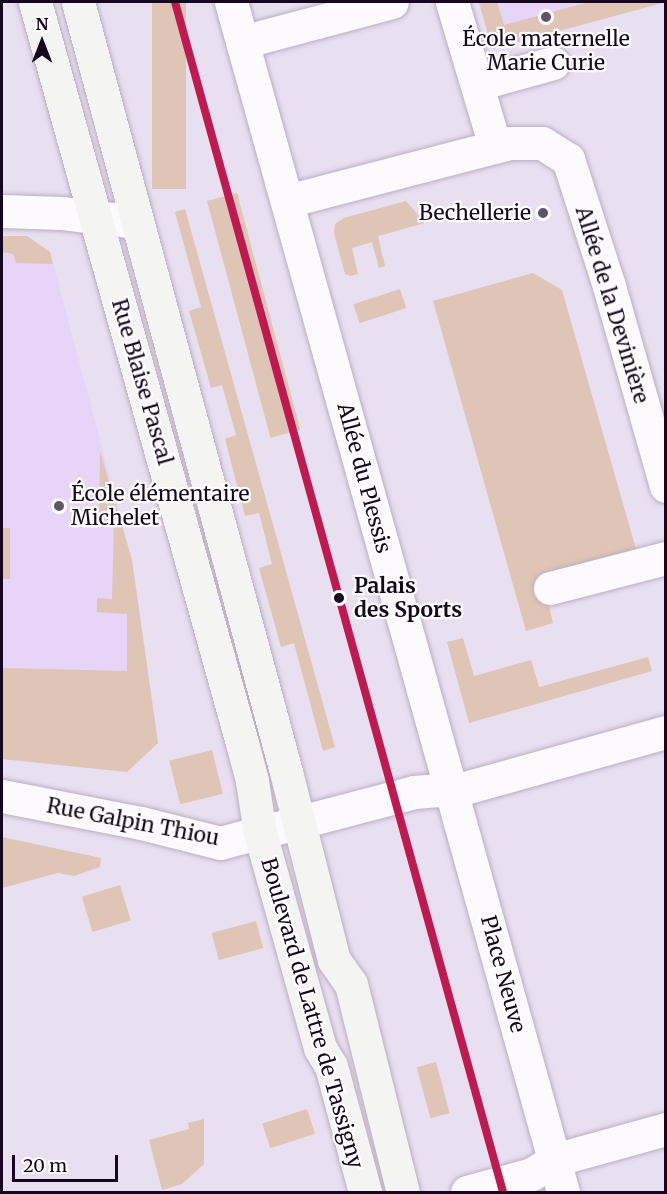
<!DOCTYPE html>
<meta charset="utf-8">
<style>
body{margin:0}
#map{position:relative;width:667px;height:1194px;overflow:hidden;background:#e8dff0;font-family:Merriweather,serif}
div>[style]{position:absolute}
.built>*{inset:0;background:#e6d5f6}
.green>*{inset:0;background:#dfc5b5;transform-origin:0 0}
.roads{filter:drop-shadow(0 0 2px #baafc3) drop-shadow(0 0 2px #baafc3)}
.street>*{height:33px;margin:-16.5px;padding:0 16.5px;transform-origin:16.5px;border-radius:16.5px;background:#fcfafd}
.secondary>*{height:33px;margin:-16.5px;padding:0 16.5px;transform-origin:16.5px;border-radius:16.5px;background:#f4f4f3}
.tram-1>*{height:8px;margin:-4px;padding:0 4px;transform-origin:4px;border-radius:4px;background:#bf1950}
.dots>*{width:16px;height:16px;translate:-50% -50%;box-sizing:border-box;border:3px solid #fff;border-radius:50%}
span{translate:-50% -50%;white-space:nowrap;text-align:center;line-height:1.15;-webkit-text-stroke:4.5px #fff;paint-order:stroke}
.poi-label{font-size:21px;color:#15071f}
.right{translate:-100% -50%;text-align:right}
.left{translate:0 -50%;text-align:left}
.street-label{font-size:21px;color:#15071f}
.stop-label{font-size:21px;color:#15071f;font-weight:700}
.frame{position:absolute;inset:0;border:3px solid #15071f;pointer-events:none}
.north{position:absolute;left:12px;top:12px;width:60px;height:60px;-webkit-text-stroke:4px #fff;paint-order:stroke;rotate:0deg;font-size:16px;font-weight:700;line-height:24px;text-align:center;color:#15071f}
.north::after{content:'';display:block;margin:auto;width:21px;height:27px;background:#15071f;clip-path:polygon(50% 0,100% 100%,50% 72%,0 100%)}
.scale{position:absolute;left:12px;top:1155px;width:106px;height:27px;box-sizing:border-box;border:3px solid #15071f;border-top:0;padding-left:8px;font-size:18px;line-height:21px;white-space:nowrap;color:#15071f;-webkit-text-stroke:4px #fff;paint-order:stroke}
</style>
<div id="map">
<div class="built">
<div style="clip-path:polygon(478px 2px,666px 2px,492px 49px)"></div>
<div style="clip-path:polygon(2px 236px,27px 236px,50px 252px,132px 560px,158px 743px,127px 772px,2px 759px)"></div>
</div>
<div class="green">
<div style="left:152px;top:2px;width:34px;height:187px"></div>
<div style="clip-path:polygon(479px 2px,497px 2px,504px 25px,589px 2px,666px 2px,492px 49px)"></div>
<div style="left:237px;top:193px;width:245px;height:31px;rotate:75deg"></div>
<div style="clip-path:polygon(406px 201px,425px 223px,378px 236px,385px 266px,379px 268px,372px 242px,352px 248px,358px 274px,350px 276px,345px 274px,334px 233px,335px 224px,344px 218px)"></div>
<div style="clip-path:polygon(185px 209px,335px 747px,323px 751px,294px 643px,281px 647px,259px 568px,272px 564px,259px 513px,245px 516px,225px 439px,236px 435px,222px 385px,211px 388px,189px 311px,201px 307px,175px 212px)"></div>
<div style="clip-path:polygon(2px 236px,27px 236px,50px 252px,53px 264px,16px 263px,13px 254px,2px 252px)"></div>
<div style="clip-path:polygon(533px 273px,562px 290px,638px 556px,543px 582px,553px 623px,526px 631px,433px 301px)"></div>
<div style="left:400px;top:289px;width:20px;height:49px;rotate:72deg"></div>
<div style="clip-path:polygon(100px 451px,132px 560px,158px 743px,127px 772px,2px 759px,2px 668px,127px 671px,127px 614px,97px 612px,97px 598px,112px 599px,114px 521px,99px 520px)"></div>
<div style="left:2px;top:528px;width:8px;height:51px"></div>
<div style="clip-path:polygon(463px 638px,474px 676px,531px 660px,539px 687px,648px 657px,652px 671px,469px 723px,447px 642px)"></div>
<div style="left:212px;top:750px;width:45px;height:44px;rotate:76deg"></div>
<div style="clip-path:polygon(2px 837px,101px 858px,100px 867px,74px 876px,58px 873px,2px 888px)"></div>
<div style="left:120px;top:885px;width:37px;height:40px;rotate:73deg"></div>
<div style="left:256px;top:921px;width:28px;height:46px;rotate:75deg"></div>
<div style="left:436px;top:1062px;width:53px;height:20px;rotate:75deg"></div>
<div style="left:307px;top:1109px;width:26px;height:47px;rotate:72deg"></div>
<div style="clip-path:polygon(204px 1119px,204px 1164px,182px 1184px,162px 1190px,149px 1140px,189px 1129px,188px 1123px)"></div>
</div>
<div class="roads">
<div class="street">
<div style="left:231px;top:2px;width:1235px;rotate:74.41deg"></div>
<div style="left:452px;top:2px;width:150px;rotate:73.4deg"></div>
<div style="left:242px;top:42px;width:155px;rotate:-14.9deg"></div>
<div style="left:477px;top:84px;width:79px;rotate:-15.4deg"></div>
<div style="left:287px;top:201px;width:230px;rotate:-14.6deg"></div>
<div style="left:510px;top:143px;width:32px"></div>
<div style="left:542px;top:143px;width:31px;rotate:32deg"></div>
<div style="left:568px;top:159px;width:133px;rotate:72.1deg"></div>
<div style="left:609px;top:286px;width:208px;rotate:74.1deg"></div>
<div style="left:2px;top:211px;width:60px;rotate:1.9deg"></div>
<div style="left:62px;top:213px;width:76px;rotate:6.8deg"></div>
<div style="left:550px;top:588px;width:120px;rotate:-14.5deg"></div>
<div style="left:2px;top:796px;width:142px;rotate:11deg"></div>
<div style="left:141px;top:823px;width:81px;rotate:14.2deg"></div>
<div style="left:220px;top:843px;width:201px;rotate:-14.7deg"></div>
<div style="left:414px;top:792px;width:51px;rotate:-4.5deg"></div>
<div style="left:465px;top:788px;width:209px;rotate:-15.6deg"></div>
<div style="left:467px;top:1192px;width:67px;rotate:-15.5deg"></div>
<div style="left:532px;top:1174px;width:26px;rotate:-32deg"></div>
<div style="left:554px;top:1160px;width:116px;rotate:-15.5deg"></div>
</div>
<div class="secondary">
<div style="left:35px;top:2px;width:769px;rotate:74.39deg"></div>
<div style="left:242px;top:743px;width:39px;rotate:75deg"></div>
<div style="left:252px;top:781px;width:53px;rotate:81.3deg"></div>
<div style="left:260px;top:833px;width:223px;rotate:74.4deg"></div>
<div style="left:320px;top:1048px;width:21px;rotate:59deg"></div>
<div style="left:331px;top:1066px;width:131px;rotate:74.9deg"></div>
<div style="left:78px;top:2px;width:798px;rotate:74.88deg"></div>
<div style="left:286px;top:772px;width:194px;rotate:75.7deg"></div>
<div style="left:334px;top:960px;width:29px;rotate:55deg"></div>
<div style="left:351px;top:984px;width:214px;rotate:76deg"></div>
</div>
</div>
<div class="tram-1">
<div style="left:175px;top:2px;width:1234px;rotate:74.59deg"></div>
</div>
<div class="dots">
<div style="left:546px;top:17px;background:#5f5368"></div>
<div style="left:543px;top:213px;background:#5f5368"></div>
<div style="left:59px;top:506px;background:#5f5368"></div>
<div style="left:339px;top:598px;background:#15071f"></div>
</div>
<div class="poi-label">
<span style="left:546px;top:51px">École maternelle<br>Marie Curie</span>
<span class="right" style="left:531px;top:213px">Bechellerie</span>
<span class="left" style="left:71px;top:506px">École élémentaire<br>Michelet</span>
</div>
<div class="street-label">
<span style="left:612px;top:305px;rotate:73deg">Allée de la Devinière</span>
<span style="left:142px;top:382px;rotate:74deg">Rue Blaise Pascal</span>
<span style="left:364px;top:478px;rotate:75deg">Allée du Plessis</span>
<span style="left:133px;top:822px;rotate:11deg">Rue Galpin Thiou</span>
<span style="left:503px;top:974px;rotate:75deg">Place Neuve</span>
<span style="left:312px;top:1013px;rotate:74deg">Boulevard de Lattre de Tassigny</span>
</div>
<div class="stop-label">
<span class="left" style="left:354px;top:598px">Palais<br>des Sports</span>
</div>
<div class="frame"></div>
<div class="north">N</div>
<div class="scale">20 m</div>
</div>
